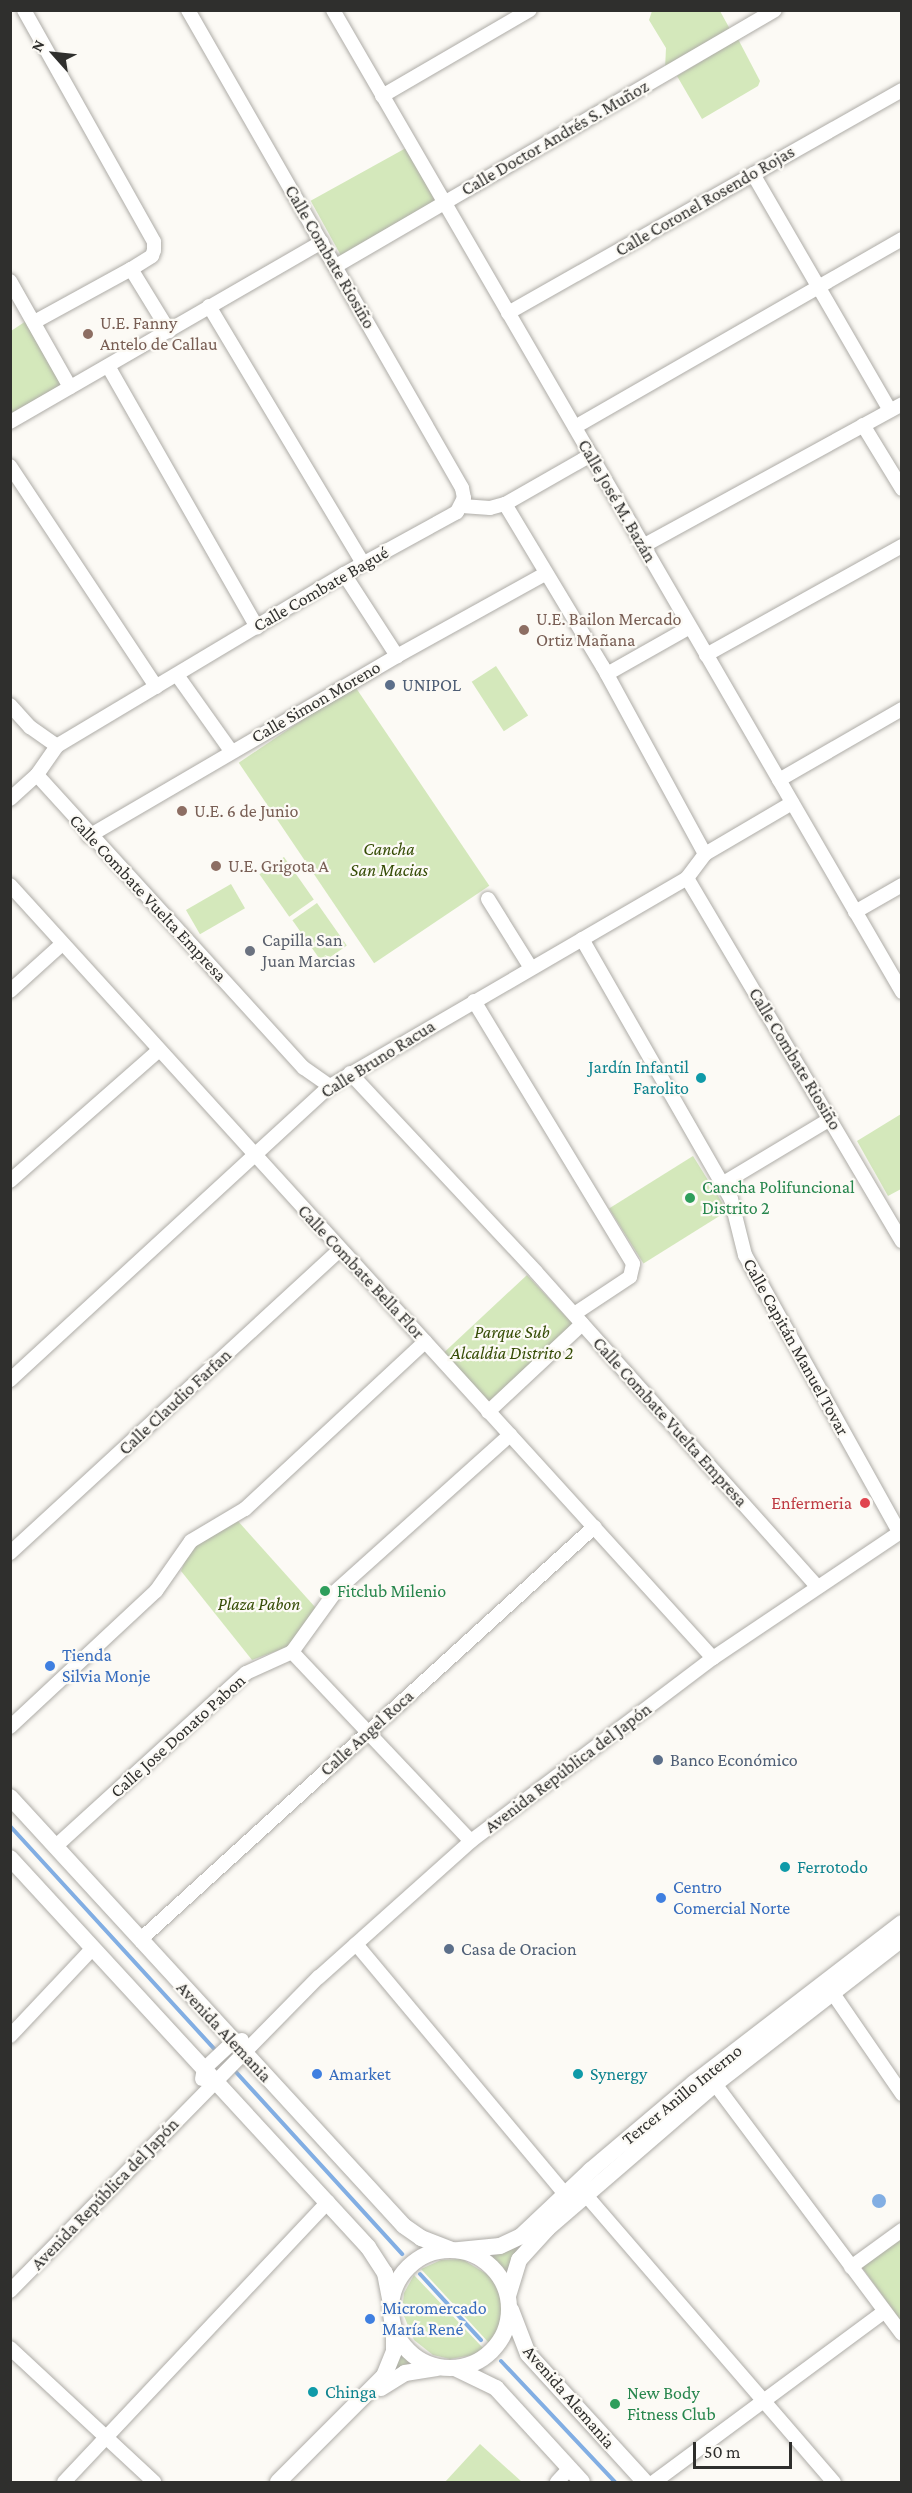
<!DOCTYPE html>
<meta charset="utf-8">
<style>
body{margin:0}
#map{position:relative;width:912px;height:2493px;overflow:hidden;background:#fcfaf5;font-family:"Crimson Pro",serif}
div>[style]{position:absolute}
.green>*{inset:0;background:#d4e8bb;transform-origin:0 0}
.water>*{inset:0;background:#82aee3}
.round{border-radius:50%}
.stream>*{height:4px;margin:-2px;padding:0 2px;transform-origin:2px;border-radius:2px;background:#82aee3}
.roads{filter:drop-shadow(0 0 2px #aeaca7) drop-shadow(0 0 2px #aeaca7)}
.minor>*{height:14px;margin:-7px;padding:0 7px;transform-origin:7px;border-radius:7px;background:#fff}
.major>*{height:16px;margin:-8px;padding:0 8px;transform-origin:8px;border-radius:8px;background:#fff}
.major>.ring{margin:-8px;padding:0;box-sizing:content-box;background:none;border:16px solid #fff;border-radius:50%}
.dots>*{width:16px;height:16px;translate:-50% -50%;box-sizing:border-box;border:3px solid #fcfaf5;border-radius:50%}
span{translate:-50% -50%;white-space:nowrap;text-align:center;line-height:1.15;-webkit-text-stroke:4.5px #fcfaf5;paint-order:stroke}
.street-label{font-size:18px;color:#2f2f2d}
.education-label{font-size:18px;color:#785e54}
.left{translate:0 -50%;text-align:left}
.service-label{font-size:18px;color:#4e5e75}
.park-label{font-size:18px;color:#354c05;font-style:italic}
.worship-label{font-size:18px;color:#5b616d}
.culture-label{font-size:18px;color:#0d838f}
.right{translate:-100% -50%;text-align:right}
.leisure-label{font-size:18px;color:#27864d}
.health-label{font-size:18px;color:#be3a42}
.shop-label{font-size:18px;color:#366cbe}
.frame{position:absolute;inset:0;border:12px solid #2f2f2d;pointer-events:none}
.north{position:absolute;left:24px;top:24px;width:60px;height:60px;-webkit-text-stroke:4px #fcfaf5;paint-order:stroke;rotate:297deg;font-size:16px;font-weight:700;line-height:24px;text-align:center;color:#2f2f2d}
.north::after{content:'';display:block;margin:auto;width:21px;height:27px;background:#2f2f2d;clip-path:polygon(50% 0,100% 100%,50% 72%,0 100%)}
.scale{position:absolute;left:693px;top:2442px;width:99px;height:27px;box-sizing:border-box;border:3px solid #2f2f2d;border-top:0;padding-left:8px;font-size:18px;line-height:21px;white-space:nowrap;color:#2f2f2d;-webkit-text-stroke:4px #fcfaf5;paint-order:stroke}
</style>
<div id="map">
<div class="green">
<div style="clip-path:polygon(652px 11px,720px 11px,731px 31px,665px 69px,666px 48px,649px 20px)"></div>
<div style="clip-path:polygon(738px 39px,760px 81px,758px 86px,702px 119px,677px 76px)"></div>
<div style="left:406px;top:148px;width:63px;height:109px;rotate:61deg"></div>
<div style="clip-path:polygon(29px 319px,62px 385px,11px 414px,11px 331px)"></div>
<div style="left:496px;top:666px;width:59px;height:29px;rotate:57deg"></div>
<div style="left:354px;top:685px;width:242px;height:139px;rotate:56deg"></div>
<div style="left:284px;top:857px;width:52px;height:30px;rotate:55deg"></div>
<div style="left:231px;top:884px;width:28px;height:52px;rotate:60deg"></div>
<div style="left:317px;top:903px;width:52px;height:30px;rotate:55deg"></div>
<div style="clip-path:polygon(901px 1114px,901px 1189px,888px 1196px,857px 1141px)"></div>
<div style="left:693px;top:1156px;width:65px;height:99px;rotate:58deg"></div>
<div style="left:527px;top:1275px;width:77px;height:115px;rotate:47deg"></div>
<div style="clip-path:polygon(237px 1520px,315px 1607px,315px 1616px,290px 1646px,252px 1660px,181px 1571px,189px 1551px,200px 1540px)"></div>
<div style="clip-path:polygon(901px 2236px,901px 2321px,861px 2266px)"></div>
<div style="clip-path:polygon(518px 2247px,505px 2276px,489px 2257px)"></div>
<div style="clip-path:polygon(462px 2259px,490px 2276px,503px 2300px,499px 2329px,489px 2343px,421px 2269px,441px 2260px)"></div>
<div style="clip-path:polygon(414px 2275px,483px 2348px,473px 2355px,450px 2359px,433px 2355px,414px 2340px,402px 2311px,404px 2293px)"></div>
<div style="clip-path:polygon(399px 2350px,420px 2364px,390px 2375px)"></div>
<div style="clip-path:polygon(480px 2444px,522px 2482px,445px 2482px)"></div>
</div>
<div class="water">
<div class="round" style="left:872px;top:2194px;width:14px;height:14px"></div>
</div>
<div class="stream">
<div style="left:10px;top:1826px;width:302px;rotate:47.5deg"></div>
<div style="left:235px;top:2071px;width:248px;rotate:47.6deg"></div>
<div style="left:420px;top:2274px;width:90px;rotate:47.3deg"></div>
<div style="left:501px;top:2361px;width:166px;rotate:46.7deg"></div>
</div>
<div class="roads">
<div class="minor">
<div style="left:24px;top:10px;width:266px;rotate:60.7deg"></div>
<div style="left:154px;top:242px;width:8px;rotate:90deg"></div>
<div style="left:154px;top:250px;width:6px;rotate:108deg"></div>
<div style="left:152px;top:256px;width:25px;rotate:148deg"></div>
<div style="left:131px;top:269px;width:111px;rotate:151.3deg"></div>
<div style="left:188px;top:10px;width:551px;rotate:60.18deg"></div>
<div style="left:462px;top:488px;width:10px;rotate:79deg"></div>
<div style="left:464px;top:498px;width:16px;rotate:117deg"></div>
<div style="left:457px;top:512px;width:129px;rotate:151.2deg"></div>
<div style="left:344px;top:574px;width:335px;rotate:149.1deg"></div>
<div style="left:57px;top:746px;width:35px;rotate:125deg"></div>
<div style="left:37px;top:775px;width:396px;rotate:47.7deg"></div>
<div style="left:304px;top:1068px;width:32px;rotate:35deg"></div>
<div style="left:333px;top:10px;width:1135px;rotate:59.91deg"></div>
<div style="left:382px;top:96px;width:171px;rotate:-30.2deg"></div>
<div style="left:753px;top:174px;width:273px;rotate:59.9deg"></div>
<div style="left:336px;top:266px;width:508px;rotate:-30.25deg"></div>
<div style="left:131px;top:269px;width:73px;rotate:58.5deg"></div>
<div style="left:10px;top:281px;width:122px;rotate:60.5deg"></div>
<div style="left:209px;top:306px;width:300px;rotate:59.1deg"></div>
<div style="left:508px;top:313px;width:453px;rotate:-29.5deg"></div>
<div style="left:108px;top:366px;width:301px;rotate:60.3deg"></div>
<div style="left:10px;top:422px;width:360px;rotate:-30deg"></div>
<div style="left:863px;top:425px;width:75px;rotate:58.6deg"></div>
<div style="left:575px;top:427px;width:377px;rotate:-29.9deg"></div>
<div style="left:10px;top:466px;width:265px;rotate:56.5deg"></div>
<div style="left:505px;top:504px;width:190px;rotate:59deg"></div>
<div style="left:603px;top:667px;width:213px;rotate:61.4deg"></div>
<div style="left:462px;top:506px;width:28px;rotate:4deg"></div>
<div style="left:490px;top:508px;width:16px;rotate:-15deg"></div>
<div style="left:505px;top:504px;width:99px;rotate:-29.7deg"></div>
<div style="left:643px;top:546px;width:295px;rotate:-28.7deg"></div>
<div style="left:344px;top:574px;width:98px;rotate:57.1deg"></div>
<div style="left:706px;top:655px;width:224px;rotate:-29.1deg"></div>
<div style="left:607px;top:674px;width:95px;rotate:-29.5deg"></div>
<div style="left:177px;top:675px;width:93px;rotate:54.6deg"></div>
<div style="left:10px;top:705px;width:30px;rotate:48deg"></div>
<div style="left:30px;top:727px;width:33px;rotate:35deg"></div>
<div style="left:779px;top:780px;width:142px;rotate:-30deg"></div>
<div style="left:10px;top:799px;width:36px;rotate:-42deg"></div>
<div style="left:89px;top:836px;width:357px;rotate:-30.3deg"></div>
<div style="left:397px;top:656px;width:169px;rotate:-29deg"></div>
<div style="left:687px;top:878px;width:422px;rotate:59.4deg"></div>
<div style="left:10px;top:885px;width:1045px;rotate:47.72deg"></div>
<div style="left:488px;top:899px;width:81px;rotate:58.1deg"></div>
<div style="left:855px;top:912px;width:54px;rotate:-29.9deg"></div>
<div style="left:582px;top:939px;width:300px;rotate:60.2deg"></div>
<div style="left:731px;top:1199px;width:58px;rotate:76deg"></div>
<div style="left:745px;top:1255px;width:317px;rotate:60.9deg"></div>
<div style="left:10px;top:991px;width:70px;rotate:-42.1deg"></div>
<div style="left:474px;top:1001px;width:307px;rotate:58.8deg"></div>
<div style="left:633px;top:1264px;width:13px;rotate:103deg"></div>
<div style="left:630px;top:1277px;width:67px;rotate:146.5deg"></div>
<div style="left:350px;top:1073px;width:272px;rotate:46.9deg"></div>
<div style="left:536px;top:1272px;width:421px;rotate:48.2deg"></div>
<div style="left:10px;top:1181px;width:197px;rotate:-41.3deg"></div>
<div style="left:722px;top:1184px;width:126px;rotate:-31deg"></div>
<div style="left:10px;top:1380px;width:435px;rotate:-42.6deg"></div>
<div style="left:330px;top:1086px;width:413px;rotate:-30.2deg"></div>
<div style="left:687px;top:878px;width:30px;rotate:-53deg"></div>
<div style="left:705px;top:854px;width:101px;rotate:-30.4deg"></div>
<div style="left:488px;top:1412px;width:129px;rotate:-43.1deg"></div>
<div style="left:10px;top:1553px;width:448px;rotate:-42.6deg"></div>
<div style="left:292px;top:1652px;width:260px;rotate:46.6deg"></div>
<div style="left:10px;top:1727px;width:200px;rotate:-43deg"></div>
<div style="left:156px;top:1591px;width:61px;rotate:-55deg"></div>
<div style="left:191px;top:1541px;width:63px;rotate:-30.7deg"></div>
<div style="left:245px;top:1509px;width:246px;rotate:-42.9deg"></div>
<div style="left:56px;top:1846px;width:257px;rotate:-42.3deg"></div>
<div style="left:246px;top:1673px;width:51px;rotate:-24.5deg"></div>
<div style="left:292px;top:1652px;width:75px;rotate:-54.2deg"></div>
<div style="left:336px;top:1591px;width:234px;rotate:-41.9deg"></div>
<div style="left:140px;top:1940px;width:614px;rotate:-42.29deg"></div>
<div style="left:356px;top:1944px;width:326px;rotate:50.1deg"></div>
<div style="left:832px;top:1992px;width:124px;rotate:55.5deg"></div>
<div style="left:10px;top:2036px;width:121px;rotate:-46.7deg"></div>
<div style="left:202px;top:2079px;width:10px;rotate:-79deg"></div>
<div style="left:204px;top:2069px;width:40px;rotate:-43deg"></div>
<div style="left:233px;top:2042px;width:9px;rotate:-13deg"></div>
<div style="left:715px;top:2084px;width:312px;rotate:53.2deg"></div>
<div style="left:585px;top:2194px;width:381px;rotate:49.2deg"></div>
<div style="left:851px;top:2267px;width:63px;rotate:-36deg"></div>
<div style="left:10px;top:2291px;width:441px;rotate:-45.5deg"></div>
<div style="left:319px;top:1977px;width:204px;rotate:-41.8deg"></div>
<div style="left:471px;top:1841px;width:303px;rotate:-37.1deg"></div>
<div style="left:713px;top:1658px;width:228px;rotate:-33.9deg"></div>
<div style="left:10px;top:2348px;width:197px;rotate:42.9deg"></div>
<div style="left:64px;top:2482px;width:385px;rotate:-46.7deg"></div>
<div style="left:557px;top:2482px;width:18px;rotate:-47deg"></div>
<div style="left:654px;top:2482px;width:286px;rotate:-36.5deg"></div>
</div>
<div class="major">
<div style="left:10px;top:1797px;width:582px;rotate:47.44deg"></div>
<div style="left:404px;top:2226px;width:21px;rotate:35deg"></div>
<div style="left:421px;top:2238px;width:31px;rotate:21deg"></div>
<div style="left:10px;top:1858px;width:529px;rotate:47.38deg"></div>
<div style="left:368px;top:2247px;width:31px;rotate:57deg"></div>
<div style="left:385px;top:2273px;width:37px;rotate:79deg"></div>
<div style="left:459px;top:2250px;width:41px;rotate:-5.6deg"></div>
<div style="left:500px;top:2246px;width:23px;rotate:-25deg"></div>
<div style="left:521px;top:2236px;width:96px;rotate:-43.3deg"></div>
<div style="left:591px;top:2170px;width:135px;rotate:-40.2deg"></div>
<div style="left:694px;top:2083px;width:262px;rotate:-37.6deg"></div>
<div class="ring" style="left:391px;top:2250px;width:102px;height:102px"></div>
<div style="left:508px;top:2296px;width:38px;rotate:-73deg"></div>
<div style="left:519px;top:2260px;width:43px;rotate:-47.8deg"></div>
<div style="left:548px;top:2228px;width:221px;rotate:-40.8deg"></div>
<div style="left:715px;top:2084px;width:237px;rotate:-37.8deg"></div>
<div style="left:511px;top:2310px;width:47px;rotate:68.9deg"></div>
<div style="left:528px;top:2354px;width:173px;rotate:47.6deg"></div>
<div style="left:455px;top:2368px;width:46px;rotate:26deg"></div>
<div style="left:496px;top:2388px;width:127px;rotate:47.5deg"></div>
<div style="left:381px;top:2388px;width:28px;rotate:-32deg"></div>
<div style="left:405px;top:2373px;width:32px;rotate:-9deg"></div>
<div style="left:278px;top:2482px;width:150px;rotate:-45deg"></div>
<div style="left:384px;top:2376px;width:27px;rotate:-68deg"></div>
<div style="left:394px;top:2351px;width:22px;rotate:-90deg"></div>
</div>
</div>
<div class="dots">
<div style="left:88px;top:334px;background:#8d6e63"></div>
<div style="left:524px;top:630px;background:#8d6e63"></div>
<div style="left:390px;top:685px;background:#5c6f8a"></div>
<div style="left:182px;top:811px;background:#8d6e63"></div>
<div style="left:216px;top:866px;background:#8d6e63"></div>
<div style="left:250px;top:951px;background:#6b7280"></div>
<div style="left:701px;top:1078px;background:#0f9aa8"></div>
<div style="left:690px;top:1198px;background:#2e9e5b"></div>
<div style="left:865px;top:1503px;background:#e0444e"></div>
<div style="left:325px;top:1591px;background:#2e9e5b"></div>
<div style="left:50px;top:1666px;background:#3f7fe0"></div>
<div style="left:658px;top:1760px;background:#5c6f8a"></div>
<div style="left:785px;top:1867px;background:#0f9aa8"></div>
<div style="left:661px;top:1898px;background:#3f7fe0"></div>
<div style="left:449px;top:1949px;background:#5c6f8a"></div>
<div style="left:317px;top:2074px;background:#3f7fe0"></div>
<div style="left:578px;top:2074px;background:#0f9aa8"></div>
<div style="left:370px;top:2319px;background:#3f7fe0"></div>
<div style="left:313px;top:2392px;background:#0f9aa8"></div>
<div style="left:615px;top:2404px;background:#2e9e5b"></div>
</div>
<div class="street-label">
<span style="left:555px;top:138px;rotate:-30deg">Calle Doctor Andrés S. Muñoz</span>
<span style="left:705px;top:201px;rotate:-30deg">Calle Coronel Rosendo Rojas</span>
<span style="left:330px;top:257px;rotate:60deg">Calle Combate Riosiño</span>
<span style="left:617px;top:501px;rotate:60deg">Calle José M. Bazán</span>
<span style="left:321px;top:589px;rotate:-30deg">Calle Combate Bagué</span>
<span style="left:316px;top:702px;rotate:-30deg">Calle Simon Moreno</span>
<span style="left:148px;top:898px;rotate:47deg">Calle Combate Vuelta Empresa</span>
<span style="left:378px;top:1059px;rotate:-32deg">Calle Bruno Racua</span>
<span style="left:795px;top:1059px;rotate:59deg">Calle Combate Riosiño</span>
<span style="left:361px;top:1272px;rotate:47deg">Calle Combate Bella Flor</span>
<span style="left:796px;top:1347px;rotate:61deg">Calle Capitán Manuel Tovar</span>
<span style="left:175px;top:1402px;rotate:-43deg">Calle Claudio Farfan</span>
<span style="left:670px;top:1422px;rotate:48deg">Calle Combate Vuelta Empresa</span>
<span style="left:367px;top:1733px;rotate:-42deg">Calle Angel Roca</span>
<span style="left:178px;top:1736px;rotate:-42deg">Calle Jose Donato Pabon</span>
<span style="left:568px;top:1768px;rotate:-37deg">Avenida República del Japón</span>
<span style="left:224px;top:2032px;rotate:47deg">Avenida Alemania</span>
<span style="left:682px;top:2095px;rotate:-39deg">Tercer Anillo Interno</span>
<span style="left:105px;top:2194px;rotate:-46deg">Avenida República del Japón</span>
<span style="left:569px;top:2397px;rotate:49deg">Avenida Alemania</span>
</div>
<div class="education-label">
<span class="left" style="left:100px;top:334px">U.E. Fanny<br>Antelo de Callau</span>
<span class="left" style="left:536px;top:630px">U.E. Bailon Mercado<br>Ortiz Mañana</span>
<span class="left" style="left:194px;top:811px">U.E. 6 de Junio</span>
<span class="left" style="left:228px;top:866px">U.E. Grigota A</span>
</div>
<div class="service-label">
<span class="left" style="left:402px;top:685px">UNIPOL</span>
<span class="left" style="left:670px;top:1760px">Banco Económico</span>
<span class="left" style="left:461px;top:1949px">Casa de Oracion</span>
</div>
<div class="park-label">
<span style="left:389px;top:860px">Cancha<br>San Macias</span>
<span style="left:512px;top:1343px">Parque Sub<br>Alcaldia Distrito 2</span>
<span style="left:259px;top:1604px">Plaza Pabon</span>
</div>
<div class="worship-label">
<span class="left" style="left:262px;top:951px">Capilla San<br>Juan Marcias</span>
</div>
<div class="culture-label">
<span class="right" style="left:689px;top:1078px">Jardín Infantil<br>Farolito</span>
<span class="left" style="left:797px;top:1867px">Ferrotodo</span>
<span class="left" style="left:590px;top:2074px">Synergy</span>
<span class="left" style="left:325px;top:2392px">Chinga</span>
</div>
<div class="leisure-label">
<span class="left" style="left:702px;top:1198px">Cancha Polifuncional<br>Distrito 2</span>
<span class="left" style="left:337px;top:1591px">Fitclub Milenio</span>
<span class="left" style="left:627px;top:2404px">New Body<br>Fitness Club</span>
</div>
<div class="health-label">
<span class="right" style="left:852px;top:1503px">Enfermeria</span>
</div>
<div class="shop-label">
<span class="left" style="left:62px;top:1666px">Tienda<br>Silvia Monje</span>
<span class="left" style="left:673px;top:1898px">Centro<br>Comercial Norte</span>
<span class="left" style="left:329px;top:2074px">Amarket</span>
<span class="left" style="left:382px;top:2319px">Micromercado<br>María René</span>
</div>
<div class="frame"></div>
<div class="north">N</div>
<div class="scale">50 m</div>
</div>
